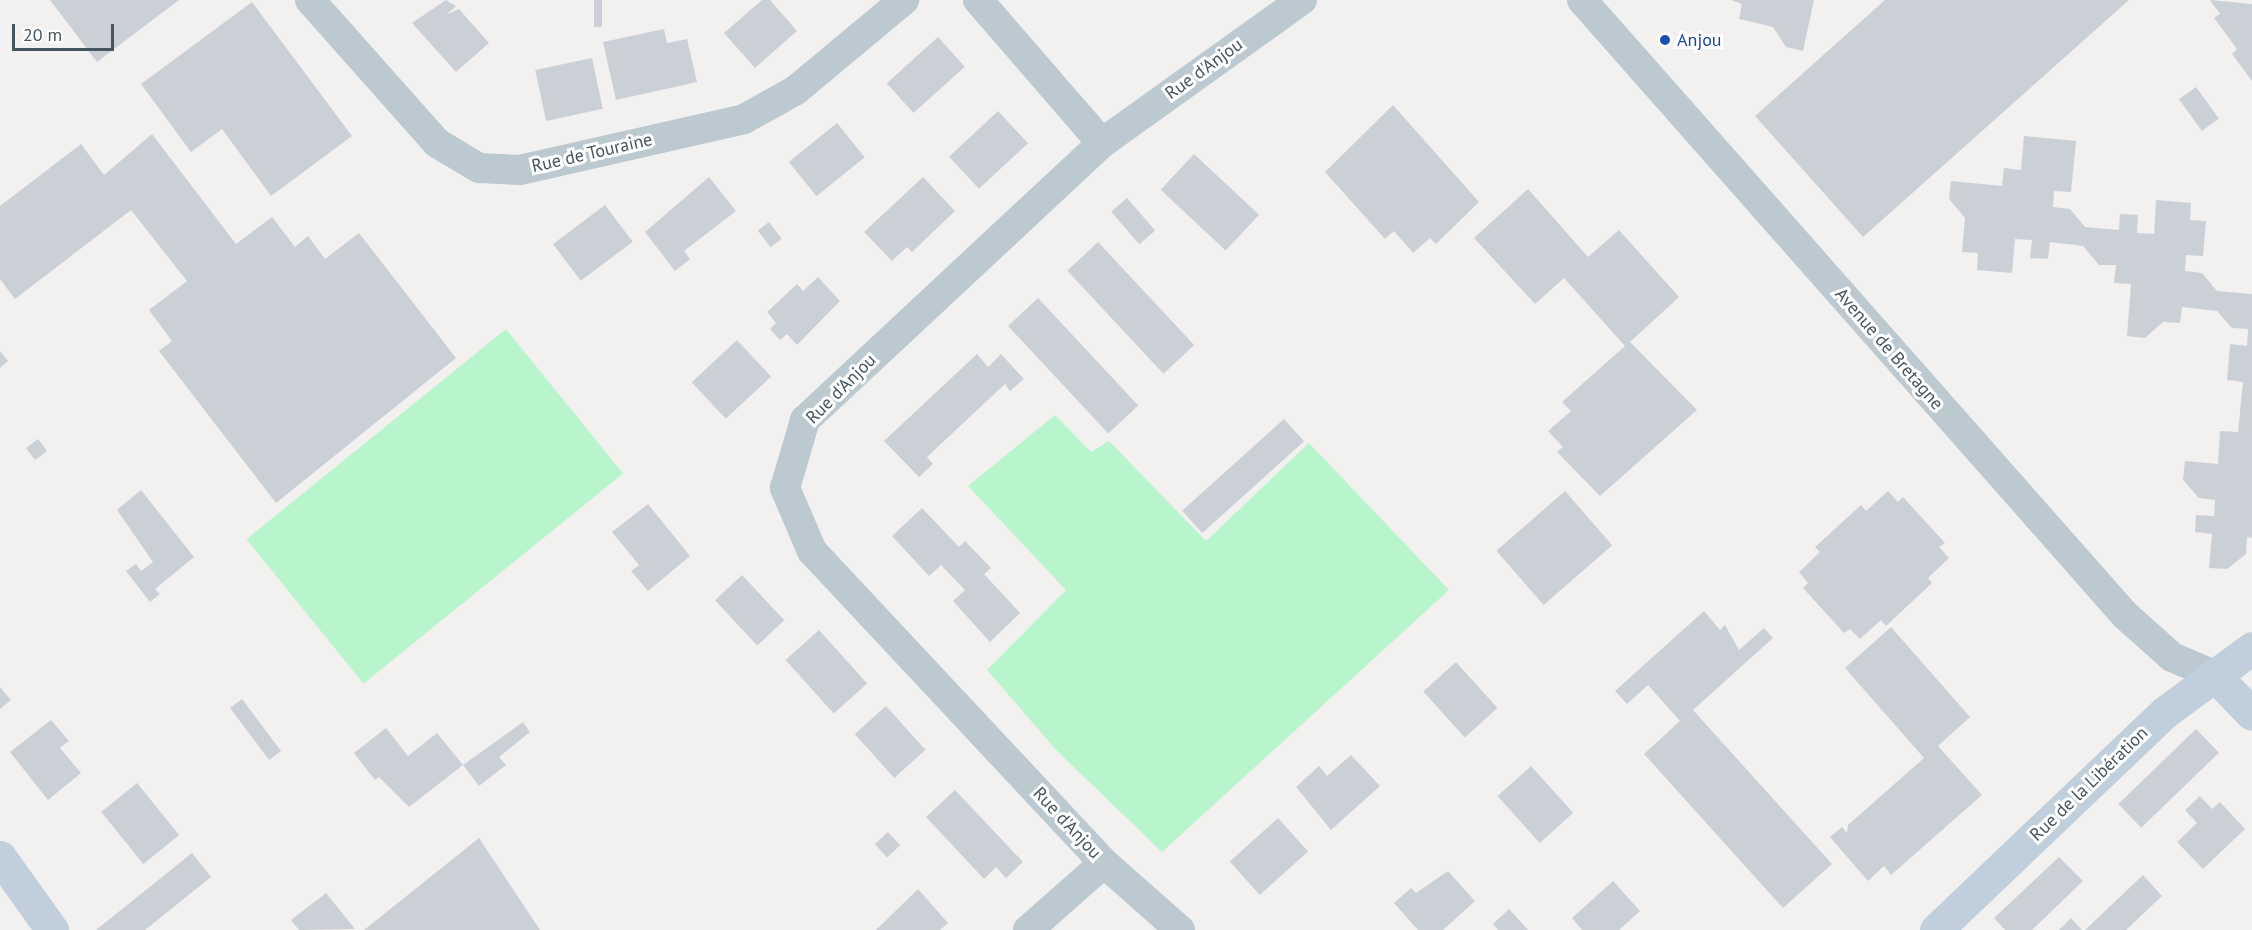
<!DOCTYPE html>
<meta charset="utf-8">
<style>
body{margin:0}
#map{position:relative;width:2252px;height:930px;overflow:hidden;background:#f3f0f0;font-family:"PT Sans",sans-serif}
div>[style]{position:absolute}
.green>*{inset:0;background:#b9f5cc;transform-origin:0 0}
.building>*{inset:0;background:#cbd0d6;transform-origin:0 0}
.street>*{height:30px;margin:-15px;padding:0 15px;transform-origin:15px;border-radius:15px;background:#bcc9d1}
.secondary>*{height:33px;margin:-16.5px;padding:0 16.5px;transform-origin:16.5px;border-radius:16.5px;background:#c0cfdb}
.dots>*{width:16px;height:16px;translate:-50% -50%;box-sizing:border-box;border:3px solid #fff;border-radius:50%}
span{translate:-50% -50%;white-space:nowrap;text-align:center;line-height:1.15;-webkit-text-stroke:6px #fff;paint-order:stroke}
.transit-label{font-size:18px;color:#164399}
.left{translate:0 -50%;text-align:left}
.street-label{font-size:18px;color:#455560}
.scale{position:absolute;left:12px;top:24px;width:102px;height:27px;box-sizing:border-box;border:3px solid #455560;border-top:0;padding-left:8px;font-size:18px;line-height:21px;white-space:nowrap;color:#455560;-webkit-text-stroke:4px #fff;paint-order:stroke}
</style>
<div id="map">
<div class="green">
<div style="left:506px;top:329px;width:186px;height:334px;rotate:51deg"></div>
<div style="clip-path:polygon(1055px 415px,1091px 452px,1109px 441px,1206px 541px,1309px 443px,1449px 590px,1162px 852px,1057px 751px,987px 670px,1066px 590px,968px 486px)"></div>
</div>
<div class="building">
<div style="clip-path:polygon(50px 0,179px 0,97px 62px)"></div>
<div style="clip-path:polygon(446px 0,456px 6px,446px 15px,459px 9px,489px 43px,456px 72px,412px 23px)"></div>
<div style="left:594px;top:0;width:8px;height:27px"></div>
<div style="clip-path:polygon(762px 0,770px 0,797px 31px,755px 68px,724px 33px)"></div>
<div style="clip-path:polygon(1731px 0,1814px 0,1803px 51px,1786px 47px,1773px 27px,1739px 19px,1742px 4px)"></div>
<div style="clip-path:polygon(1885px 0,2129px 0,1863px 237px,1755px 116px)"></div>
<div style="clip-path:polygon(2210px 0,2252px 4px,2252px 81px,2232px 54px,2237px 49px,2214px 18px,2220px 14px)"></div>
<div style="clip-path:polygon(252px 2px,352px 136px,271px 196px,222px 129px,191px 152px,141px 84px)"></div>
<div style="clip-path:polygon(664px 29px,667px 43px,687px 39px,697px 82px,616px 100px,603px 42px)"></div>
<div style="left:938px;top:37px;width:40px;height:69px;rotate:48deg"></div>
<div style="left:592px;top:58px;width:52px;height:58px;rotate:78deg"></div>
<div style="left:2196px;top:87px;width:39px;height:21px;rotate:54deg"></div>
<div style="clip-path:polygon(1393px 105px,1479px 202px,1436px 244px,1430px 238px,1413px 253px,1394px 231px,1385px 239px,1325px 172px)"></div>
<div style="left:998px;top:111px;width:44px;height:67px;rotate:47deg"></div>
<div style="left:837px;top:123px;width:44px;height:62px;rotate:51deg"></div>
<div style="clip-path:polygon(152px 134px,236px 244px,272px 217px,295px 247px,308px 236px,325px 259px,359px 233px,456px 358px,276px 503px,159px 351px,172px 341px,149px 310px,187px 281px,131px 210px,15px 299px,0 279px,0 206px,81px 144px,104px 175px)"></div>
<div style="clip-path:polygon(2024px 136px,2076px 141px,2071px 192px,2054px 191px,2053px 207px,2070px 209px,2085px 227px,2119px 230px,2120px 214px,2138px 215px,2137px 233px,2154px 234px,2156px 200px,2191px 203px,2190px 220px,2206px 221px,2203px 256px,2186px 255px,2185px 271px,2202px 273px,2217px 291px,2252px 294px,2252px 538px,2247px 537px,2246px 554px,2227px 569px,2209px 568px,2212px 534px,2195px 532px,2196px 515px,2214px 516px,2215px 500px,2199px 498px,2183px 480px,2185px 461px,2218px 464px,2220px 431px,2238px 432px,2243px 382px,2227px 380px,2230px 344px,2247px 346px,2248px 329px,2232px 328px,2217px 311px,2182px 307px,2180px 323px,2163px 322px,2145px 338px,2127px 336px,2131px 284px,2114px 283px,2116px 265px,2099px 265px,2083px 246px,2050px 242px,2048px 259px,2030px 258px,2032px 240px,2015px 239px,2012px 273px,1977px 270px,1978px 253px,1962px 252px,1965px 218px,1949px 199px,1951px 181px,2002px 186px,2004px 168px,2021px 170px)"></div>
<div style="left:1194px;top:154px;width:89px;height:49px;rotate:43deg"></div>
<div style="clip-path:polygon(709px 177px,736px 211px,684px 251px,690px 259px,675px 271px,645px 232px)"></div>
<div style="clip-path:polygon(923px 177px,955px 211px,912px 252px,907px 247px,892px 261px,864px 232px)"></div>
<div style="clip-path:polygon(1528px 189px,1588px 257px,1619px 230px,1679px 297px,1630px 342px,1697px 410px,1600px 496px,1557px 452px,1563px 447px,1548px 431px,1571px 411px,1562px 402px,1625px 346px,1564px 278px,1535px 304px,1474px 238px)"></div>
<div style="left:1127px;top:198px;width:43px;height:21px;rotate:49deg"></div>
<div style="left:605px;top:205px;width:46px;height:65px;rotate:53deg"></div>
<div style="left:769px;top:222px;width:21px;height:14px;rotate:53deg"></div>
<div style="left:1098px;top:242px;width:141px;height:42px;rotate:47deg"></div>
<div style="clip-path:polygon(818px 277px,840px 301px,797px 345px,787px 334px,780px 340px,770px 329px,776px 323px,767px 312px,797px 284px,803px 291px)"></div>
<div style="left:1038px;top:298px;width:147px;height:41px;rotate:47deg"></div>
<div style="left:737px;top:340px;width:50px;height:62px;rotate:47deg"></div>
<div style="clip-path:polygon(0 351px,8px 361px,0 368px)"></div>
<div style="clip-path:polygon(977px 354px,988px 367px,1001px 354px,1024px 379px,1010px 391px,1005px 384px,927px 457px,933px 464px,919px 477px,884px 441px)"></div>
<div style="left:1284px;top:419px;width:30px;height:137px;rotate:48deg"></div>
<div style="left:38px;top:439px;width:15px;height:15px;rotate:53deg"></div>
<div style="clip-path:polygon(141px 490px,194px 557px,155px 589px,160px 594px,150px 602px,126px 571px,136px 564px,141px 571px,153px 562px,117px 510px)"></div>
<div style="left:1565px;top:491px;width:72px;height:91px;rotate:49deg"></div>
<div style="clip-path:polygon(1888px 491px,1898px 502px,1903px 497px,1945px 543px,1939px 547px,1949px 558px,1928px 578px,1932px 583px,1886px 626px,1881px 620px,1860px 639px,1850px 629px,1844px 633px,1803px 588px,1808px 583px,1799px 572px,1820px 552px,1815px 547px,1861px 505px,1866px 511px)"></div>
<div style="clip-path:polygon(648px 504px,690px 556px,648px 591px,631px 571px,639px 565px,612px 532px)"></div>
<div style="clip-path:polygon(922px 508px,959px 547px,965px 541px,991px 568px,984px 574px,1020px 613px,990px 642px,953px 601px,965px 590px,941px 565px,929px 576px,892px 536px)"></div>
<div style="left:742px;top:575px;width:62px;height:37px;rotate:47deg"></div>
<div style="clip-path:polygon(1704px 611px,1720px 630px,1725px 625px,1739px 650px,1764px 628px,1773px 638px,1693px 710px,1832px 864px,1783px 908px,1644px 754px,1680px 721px,1648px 685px,1627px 704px,1615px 691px)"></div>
<div style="clip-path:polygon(1891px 627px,1970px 717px,1938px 746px,1982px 795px,1891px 875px,1884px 866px,1868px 881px,1830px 837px,1842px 827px,1847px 833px,1848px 825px,1924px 758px,1845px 668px)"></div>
<div style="left:819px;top:630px;width:72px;height:45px;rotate:48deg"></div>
<div style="left:1456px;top:662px;width:62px;height:44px;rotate:48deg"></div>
<div style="clip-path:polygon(0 687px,11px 700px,0 709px)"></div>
<div style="left:242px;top:699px;width:65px;height:15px;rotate:53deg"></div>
<div style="left:886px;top:706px;width:59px;height:42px;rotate:48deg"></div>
<div style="clip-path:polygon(51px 720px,69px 741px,60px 748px,81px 773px,48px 800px,10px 752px)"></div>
<div style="clip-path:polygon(523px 722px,530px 732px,499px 757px,506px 765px,479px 786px,463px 765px)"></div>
<div style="clip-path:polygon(386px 728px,408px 756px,437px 733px,463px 765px,409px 807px,379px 777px,375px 780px,354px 753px)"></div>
<div style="left:2196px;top:729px;width:33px;height:108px;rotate:46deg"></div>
<div style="clip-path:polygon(1351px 755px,1380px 786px,1331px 830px,1296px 787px,1319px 766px,1327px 776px)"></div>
<div style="left:1531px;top:766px;width:63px;height:45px;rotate:48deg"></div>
<div style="left:137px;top:783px;width:67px;height:46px;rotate:51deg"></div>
<div style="clip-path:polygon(955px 790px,1023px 862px,1006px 878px,996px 867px,984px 879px,926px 817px)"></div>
<div style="clip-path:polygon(2200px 796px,2212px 809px,2220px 802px,2245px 829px,2203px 869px,2177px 842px,2197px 823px,2185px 810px)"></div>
<div style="left:1278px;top:818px;width:45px;height:65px;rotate:48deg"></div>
<div style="left:888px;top:832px;width:18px;height:18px;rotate:47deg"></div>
<div style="clip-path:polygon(479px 838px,540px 930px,364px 930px)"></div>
<div style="clip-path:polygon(192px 853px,211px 877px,145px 930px,96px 930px)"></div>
<div style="clip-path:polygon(2059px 857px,2083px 881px,2032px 930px,2005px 930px,1994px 918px)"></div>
<div style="clip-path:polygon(1448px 871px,1475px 901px,1443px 930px,1418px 930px,1394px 903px,1411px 888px,1416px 893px)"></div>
<div style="clip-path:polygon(2143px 875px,2162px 896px,2126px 930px,2085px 930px)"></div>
<div style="clip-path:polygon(1613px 881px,1640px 911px,1619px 930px,1582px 930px,1572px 918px)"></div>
<div style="clip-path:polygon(918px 889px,948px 923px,940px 930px,876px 930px)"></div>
<div style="clip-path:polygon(326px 893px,355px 929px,299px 930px,291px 920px)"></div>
<div style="clip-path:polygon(1509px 909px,1528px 930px,1498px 930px,1493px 924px)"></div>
<div style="clip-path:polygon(2071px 918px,2082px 930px,2059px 930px)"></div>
</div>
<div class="street">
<div style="left:310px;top:0;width:191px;rotate:48.4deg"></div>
<div style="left:437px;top:143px;width:49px;rotate:30.8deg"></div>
<div style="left:479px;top:168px;width:41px;rotate:2.8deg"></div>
<div style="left:520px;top:170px;width:230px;rotate:-12.8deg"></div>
<div style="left:744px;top:119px;width:60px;rotate:-29.1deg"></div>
<div style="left:796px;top:90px;width:141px;rotate:-39.8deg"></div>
<div style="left:978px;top:0;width:189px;rotate:49.1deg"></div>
<div style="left:1582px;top:0;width:820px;rotate:48.56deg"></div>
<div style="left:2125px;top:615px;width:63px;rotate:41.8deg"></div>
<div style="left:2172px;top:657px;width:46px;rotate:23.2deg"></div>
<div style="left:1028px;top:930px;width:101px;rotate:-41.4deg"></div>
<div style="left:1180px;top:930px;width:101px;rotate:-138.6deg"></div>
<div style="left:1104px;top:863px;width:427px;rotate:-133.1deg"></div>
<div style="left:812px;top:551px;width:69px;rotate:-113.2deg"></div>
<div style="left:785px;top:488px;width:71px;rotate:-73.6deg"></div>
<div style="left:805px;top:420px;width:406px;rotate:-43deg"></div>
<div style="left:1102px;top:143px;width:246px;rotate:-35.6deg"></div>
</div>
<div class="secondary">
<div style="left:2214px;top:675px;width:54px;rotate:45.7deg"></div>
<div style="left:0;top:857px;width:90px;rotate:54.5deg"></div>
<div style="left:1936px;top:930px;width:316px;rotate:-43.6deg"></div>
<div style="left:2165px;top:712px;width:108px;rotate:-36.3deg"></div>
</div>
<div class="dots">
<div style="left:1665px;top:40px;background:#1a4fb4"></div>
</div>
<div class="transit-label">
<span class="left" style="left:1677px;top:40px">Anjou</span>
</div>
<div class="street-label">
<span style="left:1204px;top:69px;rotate:-36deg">Rue d'Anjou</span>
<span style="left:592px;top:153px;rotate:-13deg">Rue de Touraine</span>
<span style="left:1889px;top:349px;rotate:49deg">Avenue de Bretagne</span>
<span style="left:841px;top:389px;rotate:-45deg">Rue d'Anjou</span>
<span style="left:2089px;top:784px;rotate:-44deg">Rue de la Libération</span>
<span style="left:1067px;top:823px;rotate:47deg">Rue d'Anjou</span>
</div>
<div class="scale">20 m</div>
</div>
